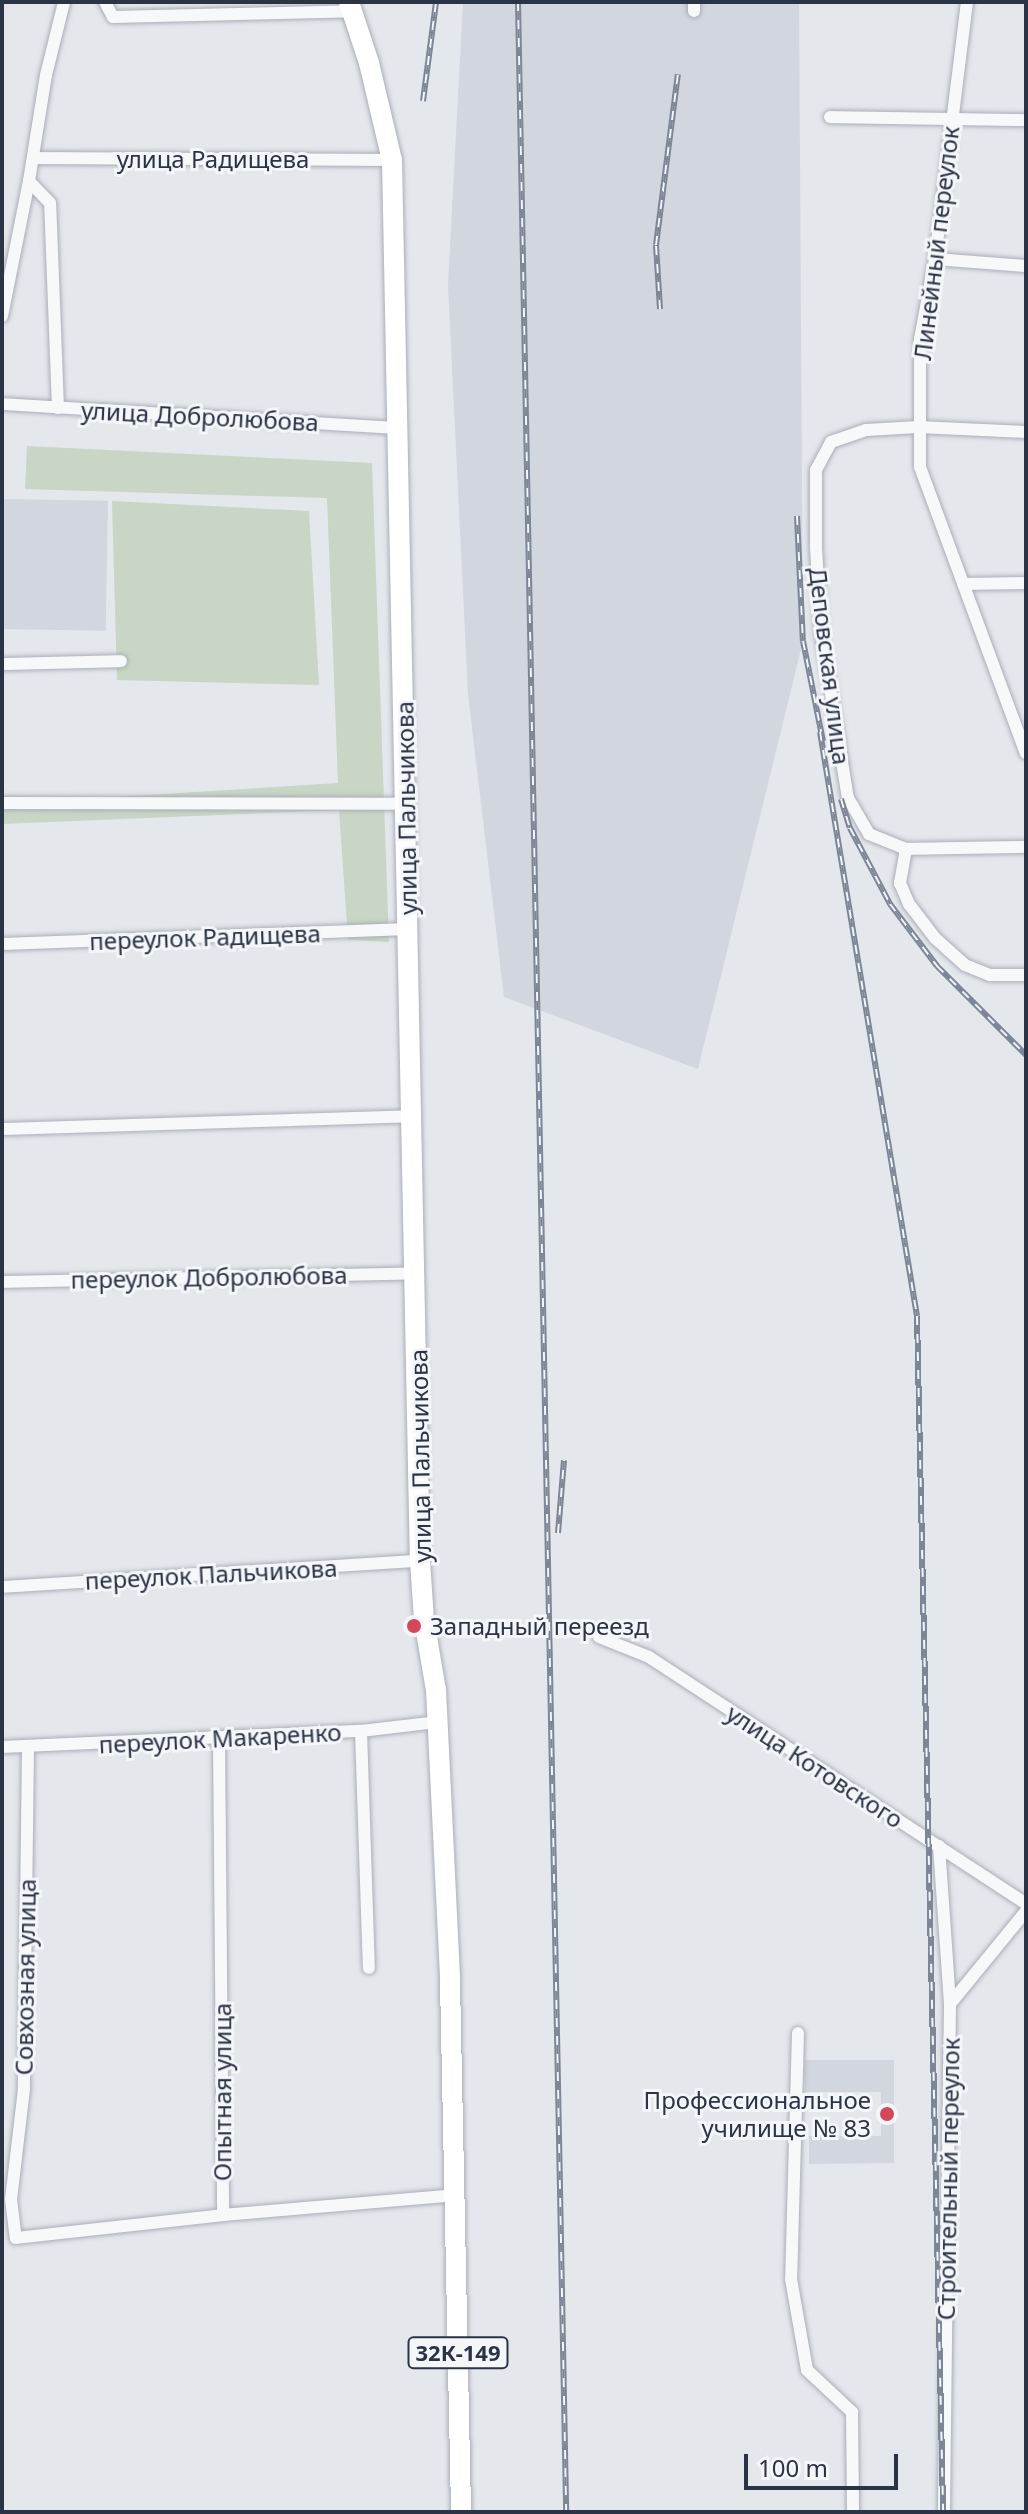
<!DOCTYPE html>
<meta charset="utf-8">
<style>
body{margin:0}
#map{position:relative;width:1028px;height:2514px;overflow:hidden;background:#e4e7ec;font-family:"Noto Sans",sans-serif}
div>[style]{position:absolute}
.built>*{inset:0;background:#d2d6de;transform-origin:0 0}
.green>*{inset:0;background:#c9d6c5}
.roads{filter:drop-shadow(0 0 2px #a9aeb7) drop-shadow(0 0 2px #a9aeb7)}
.street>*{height:12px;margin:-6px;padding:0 6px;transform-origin:6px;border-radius:6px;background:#f7f8fa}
.primary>*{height:20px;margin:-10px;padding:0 10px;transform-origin:10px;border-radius:10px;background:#fff}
.rail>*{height:6px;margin-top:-3px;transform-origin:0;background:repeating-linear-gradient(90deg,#f4f6f9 0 9px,#7d8696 0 18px);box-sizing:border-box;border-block:2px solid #7d8696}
.dots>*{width:22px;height:22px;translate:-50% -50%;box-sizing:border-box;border:4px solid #f4f6f9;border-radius:50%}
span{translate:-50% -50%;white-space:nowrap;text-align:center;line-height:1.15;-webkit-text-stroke:6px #f4f6f9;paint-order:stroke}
.shield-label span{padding:2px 6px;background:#f4f6f9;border:2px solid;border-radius:6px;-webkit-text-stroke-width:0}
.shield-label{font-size:22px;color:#2b3445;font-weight:700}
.street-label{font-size:24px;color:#2b3445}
.poi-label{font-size:24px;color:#2b3445}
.left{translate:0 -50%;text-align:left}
.right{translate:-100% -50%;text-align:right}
.frame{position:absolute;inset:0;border:4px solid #2b3445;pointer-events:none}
.scale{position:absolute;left:744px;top:2454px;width:154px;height:36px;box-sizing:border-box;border:4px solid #2b3445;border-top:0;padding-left:10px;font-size:24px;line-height:28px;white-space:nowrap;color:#2b3445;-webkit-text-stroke:6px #f4f6f9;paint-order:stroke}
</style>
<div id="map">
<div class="built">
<div style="clip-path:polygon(463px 2px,799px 2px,803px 641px,698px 1069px,504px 997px,468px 694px,448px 285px)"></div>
<div style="left:2px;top:499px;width:106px;height:130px;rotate:1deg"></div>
<div style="clip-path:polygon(805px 2060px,894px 2060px,894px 2163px,809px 2164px,809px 2136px,881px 2136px,881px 2092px,805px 2092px)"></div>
</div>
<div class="green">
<div style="clip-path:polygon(27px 446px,372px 463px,389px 942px,348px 940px,339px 810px,2px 824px,2px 804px,338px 783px,327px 498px,25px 489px)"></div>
<div style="clip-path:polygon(112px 501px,309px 511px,319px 685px,117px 680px)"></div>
</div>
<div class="roads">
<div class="street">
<div style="left:105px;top:2px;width:17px;rotate:62deg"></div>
<div style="left:113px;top:17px;width:240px;rotate:-1.4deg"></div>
<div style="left:967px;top:2px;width:259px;rotate:97.1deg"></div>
<div style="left:935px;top:259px;width:81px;rotate:100.6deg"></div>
<div style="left:920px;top:339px;width:128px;rotate:90deg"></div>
<div style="left:920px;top:467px;width:305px;rotate:69.7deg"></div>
<div style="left:694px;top:11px;width:9px;rotate:-90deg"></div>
<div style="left:830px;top:117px;width:196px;rotate:0.9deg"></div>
<div style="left:34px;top:158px;width:358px;rotate:0.3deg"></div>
<div style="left:935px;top:259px;width:91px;rotate:4.4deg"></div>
<div style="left:2px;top:316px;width:138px;rotate:-78.7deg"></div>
<div style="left:2px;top:404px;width:397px;rotate:3.5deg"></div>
<div style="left:58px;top:408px;width:205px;rotate:-92.2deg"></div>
<div style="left:50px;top:203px;width:30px;rotate:-134deg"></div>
<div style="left:29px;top:181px;width:107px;rotate:-80.9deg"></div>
<div style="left:46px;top:75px;width:75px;rotate:-76.1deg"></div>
<div style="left:1026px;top:432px;width:108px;rotate:-177.3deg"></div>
<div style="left:918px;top:427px;width:52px;rotate:176.7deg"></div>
<div style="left:866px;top:430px;width:37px;rotate:161deg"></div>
<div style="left:831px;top:442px;width:32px;rotate:118deg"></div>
<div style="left:816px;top:470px;width:78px;rotate:90deg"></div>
<div style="left:816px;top:548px;width:84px;rotate:86.6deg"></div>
<div style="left:821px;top:632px;width:168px;rotate:80.8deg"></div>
<div style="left:848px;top:798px;width:42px;rotate:59.7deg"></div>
<div style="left:869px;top:834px;width:40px;rotate:22deg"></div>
<div style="left:906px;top:849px;width:35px;rotate:100deg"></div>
<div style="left:900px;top:883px;width:23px;rotate:67deg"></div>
<div style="left:909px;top:904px;width:43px;rotate:52.6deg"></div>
<div style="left:935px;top:938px;width:40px;rotate:42deg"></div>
<div style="left:965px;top:965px;width:27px;rotate:22deg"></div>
<div style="left:990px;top:975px;width:36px"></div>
<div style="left:963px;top:584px;width:63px;rotate:-0.9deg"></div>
<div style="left:2px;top:664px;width:119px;rotate:-1.4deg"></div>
<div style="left:2px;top:803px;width:404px;rotate:0.1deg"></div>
<div style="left:906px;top:849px;width:120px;rotate:-1deg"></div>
<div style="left:2px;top:944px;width:407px;rotate:-2.1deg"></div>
<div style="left:2px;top:1129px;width:411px;rotate:-1.8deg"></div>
<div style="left:2px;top:1282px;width:414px;rotate:-1.2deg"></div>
<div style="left:2px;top:1587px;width:419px;rotate:-3.6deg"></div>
<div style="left:599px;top:1637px;width:54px;rotate:21.8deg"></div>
<div style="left:649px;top:1657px;width:451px;rotate:33.2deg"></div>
<div style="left:361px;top:1731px;width:237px;rotate:88.1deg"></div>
<div style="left:219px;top:1739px;width:476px;rotate:89.5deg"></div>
<div style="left:223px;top:2215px;width:232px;rotate:-4.9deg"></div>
<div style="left:2px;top:1747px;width:359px;rotate:-2.6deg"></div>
<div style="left:361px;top:1731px;width:78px;rotate:-6.7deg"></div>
<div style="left:28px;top:1747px;width:342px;rotate:90.7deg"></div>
<div style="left:24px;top:2089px;width:111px;rotate:96.7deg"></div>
<div style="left:11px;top:2199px;width:39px;rotate:83deg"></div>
<div style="left:16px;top:2238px;width:208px;rotate:-6.3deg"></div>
<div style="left:939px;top:1846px;width:158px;rotate:86deg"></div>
<div style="left:950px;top:2004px;width:508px;rotate:90.68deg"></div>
<div style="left:950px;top:2004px;width:120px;rotate:-50.7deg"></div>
<div style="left:798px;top:2033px;width:246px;rotate:91.6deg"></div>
<div style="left:791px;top:2279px;width:92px;rotate:80deg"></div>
<div style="left:807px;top:2370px;width:62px;rotate:43deg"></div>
<div style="left:852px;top:2412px;width:100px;rotate:89.4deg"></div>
</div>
<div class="primary">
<div style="left:349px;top:2px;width:64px;rotate:71.8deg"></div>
<div style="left:369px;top:63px;width:100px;rotate:76.7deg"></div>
<div style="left:392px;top:160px;width:1401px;rotate:88.86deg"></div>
<div style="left:420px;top:1561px;width:59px;rotate:86.1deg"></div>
<div style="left:424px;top:1620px;width:71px;rotate:80.3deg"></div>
<div style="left:436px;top:1690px;width:291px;rotate:87.2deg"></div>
<div style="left:450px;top:1981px;width:531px;rotate:88.81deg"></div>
</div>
</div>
<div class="rail">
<div style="left:518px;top:2px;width:2510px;rotate:88.9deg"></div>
<div style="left:423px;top:101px;width:100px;rotate:-82.5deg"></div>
<div style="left:660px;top:309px;width:64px;rotate:-93.6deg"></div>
<div style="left:656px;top:245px;width:172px;rotate:-82.7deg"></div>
<div style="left:797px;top:516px;width:125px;rotate:87.3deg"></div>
<div style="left:803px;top:641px;width:102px;rotate:78.7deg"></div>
<div style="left:820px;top:732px;width:592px;rotate:80.57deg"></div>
<div style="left:917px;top:1316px;width:1196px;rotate:88.75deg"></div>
<div style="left:841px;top:799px;width:30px;rotate:73deg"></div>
<div style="left:850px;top:828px;width:86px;rotate:62.2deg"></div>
<div style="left:890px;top:904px;width:78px;rotate:52.8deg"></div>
<div style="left:937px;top:966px;width:126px;rotate:45deg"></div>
<div style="left:558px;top:1533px;width:73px;rotate:-85.3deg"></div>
</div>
<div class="dots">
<div style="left:414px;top:1626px;background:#d1495b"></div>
<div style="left:887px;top:2114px;background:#d1495b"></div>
</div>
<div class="shield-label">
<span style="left:458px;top:2353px">32К-149</span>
</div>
<div class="street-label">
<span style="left:213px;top:159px">улица Радищева</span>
<span style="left:936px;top:243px;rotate:-83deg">Линейный переулок</span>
<span style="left:200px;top:416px;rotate:3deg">улица Добролюбова</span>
<span style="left:830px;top:666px;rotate:83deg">Деповская улица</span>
<span style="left:406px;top:808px;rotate:-91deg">улица Пальчикова</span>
<span style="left:205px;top:937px;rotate:-2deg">переулок Радищева</span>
<span style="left:209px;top:1277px;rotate:-1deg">переулок Добролюбова</span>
<span style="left:420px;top:1456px;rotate:-91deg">улица Пальчикова</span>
<span style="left:211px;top:1574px;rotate:-3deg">переулок Пальчикова</span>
<span style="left:220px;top:1738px;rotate:-3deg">переулок Макаренко</span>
<span style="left:815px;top:1766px;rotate:33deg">улица Котовского</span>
<span style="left:25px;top:1977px;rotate:-89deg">Совхозная улица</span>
<span style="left:222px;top:2092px;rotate:-90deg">Опытная улица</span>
<span style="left:948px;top:2179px;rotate:-89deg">Строительный переулок</span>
</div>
<div class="poi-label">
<span class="left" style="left:430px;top:1626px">Западный переезд</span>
<span class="right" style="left:871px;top:2114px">Профессиональное<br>училище № 83</span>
</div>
<div class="frame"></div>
<div class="scale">100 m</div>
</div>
